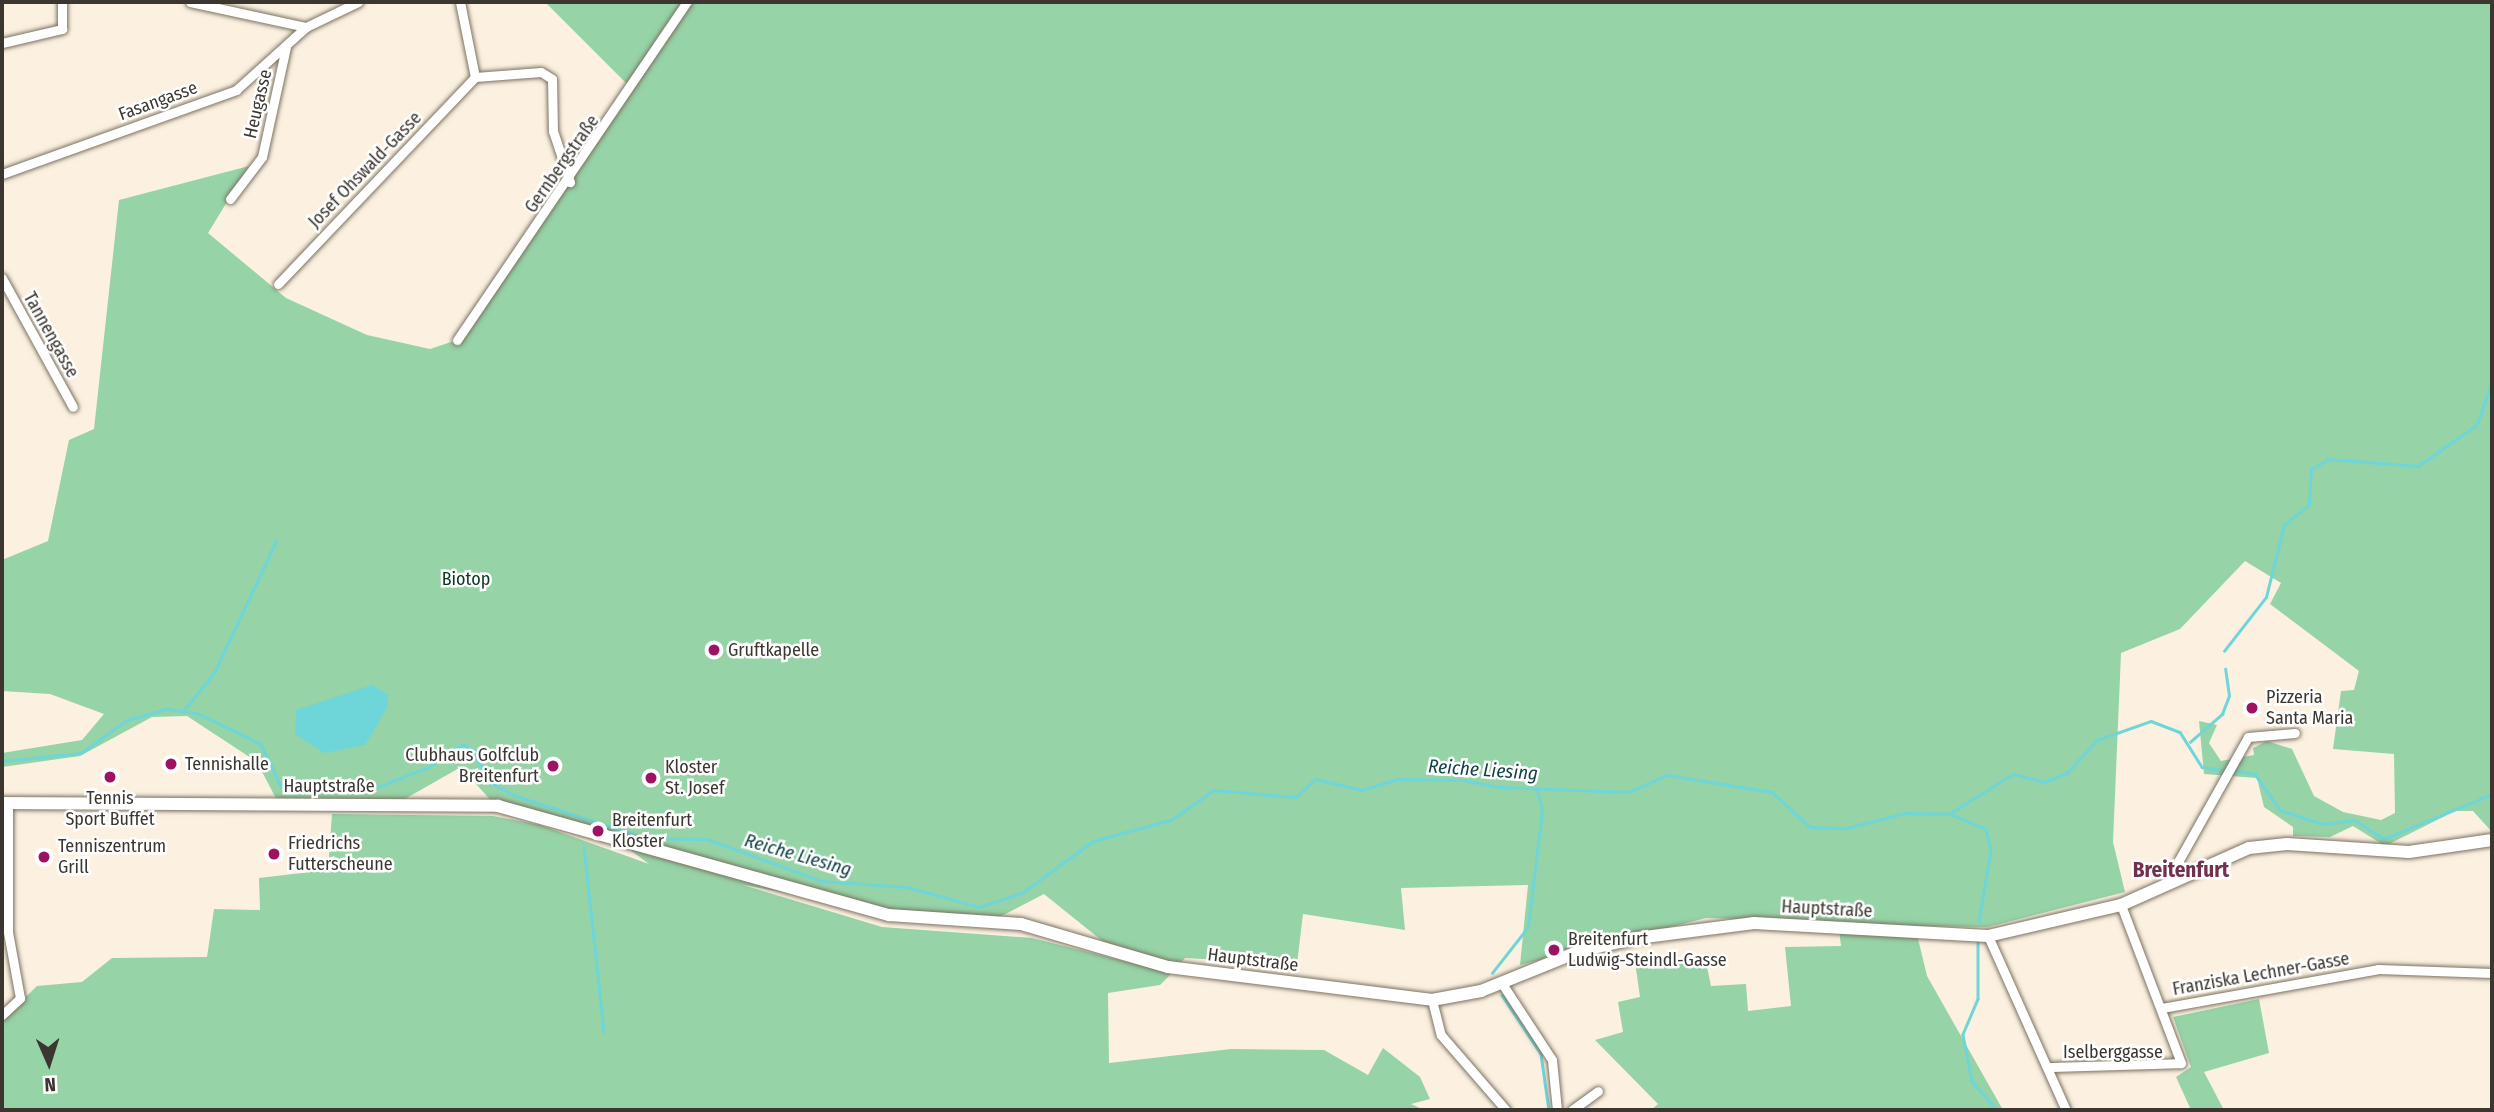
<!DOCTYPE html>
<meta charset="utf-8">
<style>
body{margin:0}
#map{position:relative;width:2494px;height:1112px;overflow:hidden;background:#fcf1e0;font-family:"Fira Sans Condensed",sans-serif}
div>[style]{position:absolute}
.green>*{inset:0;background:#96d3a6}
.water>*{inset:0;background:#6ed6d9}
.stream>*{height:2.5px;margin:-1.25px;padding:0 1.25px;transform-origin:1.25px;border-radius:1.25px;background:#6ed6d9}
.roads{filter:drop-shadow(0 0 2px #7b7263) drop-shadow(0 0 2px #7b7263)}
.minor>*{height:9px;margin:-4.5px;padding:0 4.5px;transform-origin:4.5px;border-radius:4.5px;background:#fff}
.secondary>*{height:12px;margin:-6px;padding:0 6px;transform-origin:6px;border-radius:6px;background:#fff}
.dots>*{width:19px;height:19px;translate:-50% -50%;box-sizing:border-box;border:4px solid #fff;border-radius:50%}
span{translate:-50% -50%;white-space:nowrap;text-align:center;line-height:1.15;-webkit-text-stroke:5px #fff;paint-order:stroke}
.street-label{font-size:18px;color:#3b3730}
.park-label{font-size:18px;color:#063b1d}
.poi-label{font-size:18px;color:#3b3730}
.left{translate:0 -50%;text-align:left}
.right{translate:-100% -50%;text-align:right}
.water-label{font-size:19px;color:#124244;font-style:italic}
.quarter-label{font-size:21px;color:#72304f;font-weight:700}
.frame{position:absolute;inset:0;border:4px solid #3b3730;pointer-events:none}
.north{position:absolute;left:14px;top:1028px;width:70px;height:70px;-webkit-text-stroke:5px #fff;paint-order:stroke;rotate:177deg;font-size:19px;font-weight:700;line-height:28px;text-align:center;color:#3b3730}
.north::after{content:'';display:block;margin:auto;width:24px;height:32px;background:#3b3730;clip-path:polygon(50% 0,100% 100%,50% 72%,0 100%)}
</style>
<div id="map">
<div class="green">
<div style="clip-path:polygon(545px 2px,2492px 2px,2492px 832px,2473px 811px,2455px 811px,2385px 846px,2353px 826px,2330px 837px,2293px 836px,2293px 827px,2264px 807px,2257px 778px,2204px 774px,2199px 721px,2217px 725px,2209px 743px,2221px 761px,2254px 755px,2253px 748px,2267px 741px,2292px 749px,2314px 796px,2343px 812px,2381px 820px,2395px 813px,2394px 754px,2333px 749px,2341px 691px,2354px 690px,2359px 671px,2270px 604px,2281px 583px,2245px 561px,2180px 629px,2121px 653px,2113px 842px,2125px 892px,1988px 927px,1915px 926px,1927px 976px,2003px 1110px,1651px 1110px,1658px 1104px,1595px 1040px,1623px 1032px,1618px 1002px,1640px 997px,1635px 962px,1705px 957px,1711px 986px,1746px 984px,1748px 1011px,1791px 1006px,1785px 947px,1841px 946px,1838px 922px,1706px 918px,1520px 965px,1528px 885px,1401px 888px,1405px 930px,1303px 914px,1297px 964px,1185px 958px,1177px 967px,1111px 948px,1044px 894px,994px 920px,874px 909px,743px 885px,882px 927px,1032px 938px,1172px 973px,1160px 985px,1108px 993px,1109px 1063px,1231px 1049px,1324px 1050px,1368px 1075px,1383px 1048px,1420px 1077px,1430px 1099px,1411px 1104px,1424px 1110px,2px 1110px,2px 1020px,37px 986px,82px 982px,112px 958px,207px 957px,214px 909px,260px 910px,259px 878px,328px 870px,332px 814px,493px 816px,540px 825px,649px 864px,614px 838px,493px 803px,461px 767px,403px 800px,282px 810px,257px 762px,187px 716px,152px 717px,80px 756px,2px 767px,2px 753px,82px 740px,104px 714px,50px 694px,2px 691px,2px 560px,48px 541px,69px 440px,94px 429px,119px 200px,249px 166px,208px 233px,286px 298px,367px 335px,430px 349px,463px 338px,631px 88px)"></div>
<div style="clip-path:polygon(2259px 999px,2269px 1053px,2204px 1072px,2224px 1110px,2191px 1110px,2176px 1077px,2191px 1067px,2173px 1017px)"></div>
</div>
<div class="water">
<div style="clip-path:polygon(372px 685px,388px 695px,388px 706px,365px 745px,324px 753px,295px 734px,296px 710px)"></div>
</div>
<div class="stream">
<div style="left:2477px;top:424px;width:46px;rotate:-70.8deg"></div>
<div style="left:2224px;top:651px;width:68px;rotate:-52.1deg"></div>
<div style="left:2266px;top:597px;width:74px;rotate:-76deg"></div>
<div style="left:2284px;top:525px;width:32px;rotate:-39deg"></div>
<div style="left:2309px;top:505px;width:36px;rotate:-87deg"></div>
<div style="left:2311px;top:469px;width:20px;rotate:-30deg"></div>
<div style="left:2328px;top:459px;width:90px;rotate:4.4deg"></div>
<div style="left:2418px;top:466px;width:70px;rotate:-35.1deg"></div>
<div style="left:185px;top:709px;width:46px;rotate:-51.1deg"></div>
<div style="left:214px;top:673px;width:146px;rotate:-64.8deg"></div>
<div style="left:2190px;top:742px;width:43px;rotate:-41.2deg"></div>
<div style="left:2222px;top:714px;width:19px;rotate:-69deg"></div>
<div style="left:2229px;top:696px;width:27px;rotate:-98deg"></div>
<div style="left:2px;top:761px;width:79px;rotate:-5.8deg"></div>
<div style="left:81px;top:753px;width:57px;rotate:-35.7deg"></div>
<div style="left:127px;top:720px;width:41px;rotate:-15.4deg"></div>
<div style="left:167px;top:709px;width:30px;rotate:8deg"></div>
<div style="left:197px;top:713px;width:71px;rotate:25.8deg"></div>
<div style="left:261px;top:744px;width:47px;rotate:64.5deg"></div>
<div style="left:281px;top:786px;width:16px;rotate:27deg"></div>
<div style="left:295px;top:793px;width:85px;rotate:-4.7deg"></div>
<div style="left:380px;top:786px;width:53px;rotate:-21.2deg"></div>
<div style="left:429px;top:767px;width:41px;rotate:-34.1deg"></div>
<div style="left:463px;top:744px;width:13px;rotate:32deg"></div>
<div style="left:474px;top:751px;width:33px;rotate:65deg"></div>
<div style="left:488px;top:781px;width:26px;rotate:29deg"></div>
<div style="left:511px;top:794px;width:141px;rotate:18.2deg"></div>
<div style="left:645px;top:838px;width:62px;rotate:0.9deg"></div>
<div style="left:707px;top:839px;width:122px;rotate:20.1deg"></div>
<div style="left:822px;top:881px;width:85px;rotate:4deg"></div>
<div style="left:907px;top:887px;width:75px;rotate:15.5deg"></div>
<div style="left:979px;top:907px;width:45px;rotate:-18deg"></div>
<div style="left:1022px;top:893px;width:88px;rotate:-36.2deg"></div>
<div style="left:1093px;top:841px;width:81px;rotate:-15.1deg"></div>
<div style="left:1171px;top:820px;width:52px;rotate:-34.9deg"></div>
<div style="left:1214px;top:790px;width:82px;rotate:4.9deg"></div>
<div style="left:1296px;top:797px;width:26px;rotate:-43deg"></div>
<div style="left:1315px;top:779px;width:48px;rotate:13.2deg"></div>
<div style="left:1362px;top:790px;width:38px;rotate:-17deg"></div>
<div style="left:1398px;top:779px;width:65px;rotate:0.9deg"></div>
<div style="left:1463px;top:780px;width:37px;rotate:11deg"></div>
<div style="left:1499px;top:787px;width:130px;rotate:2.2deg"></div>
<div style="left:1629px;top:792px;width:42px;rotate:-24.1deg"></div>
<div style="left:1667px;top:775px;width:106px;rotate:9.2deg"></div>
<div style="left:1772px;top:792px;width:52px;rotate:42.6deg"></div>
<div style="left:1810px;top:827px;width:37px;rotate:2deg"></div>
<div style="left:1847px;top:828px;width:60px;rotate:-14.5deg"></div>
<div style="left:1905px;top:813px;width:44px;rotate:1.3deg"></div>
<div style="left:1949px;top:814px;width:75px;rotate:-32deg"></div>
<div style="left:2013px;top:774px;width:32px;rotate:14deg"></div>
<div style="left:2044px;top:782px;width:25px;rotate:-21deg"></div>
<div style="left:2067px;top:773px;width:45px;rotate:-47.7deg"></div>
<div style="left:2097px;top:740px;width:57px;rotate:-19.4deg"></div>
<div style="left:2151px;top:721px;width:31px;rotate:21deg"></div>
<div style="left:2180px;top:732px;width:41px;rotate:57.8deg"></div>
<div style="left:2202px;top:767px;width:24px;rotate:9deg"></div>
<div style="left:2232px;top:770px;width:23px;rotate:10deg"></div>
<div style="left:2255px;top:774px;width:44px;rotate:55.2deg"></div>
<div style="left:2280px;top:810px;width:44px;rotate:18.4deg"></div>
<div style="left:2322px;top:824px;width:32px;rotate:-7deg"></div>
<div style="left:2354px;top:820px;width:36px;rotate:32deg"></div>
<div style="left:2384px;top:839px;width:117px;rotate:-22.6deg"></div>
<div style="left:1950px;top:814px;width:39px;rotate:23deg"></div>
<div style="left:1986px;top:829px;width:23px;rotate:77deg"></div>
<div style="left:1991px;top:851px;width:71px;rotate:99.7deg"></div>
<div style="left:584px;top:847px;width:186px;rotate:83.8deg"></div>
<div style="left:1978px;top:942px;width:57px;rotate:90deg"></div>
<div style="left:1978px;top:999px;width:39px;rotate:113deg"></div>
<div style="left:1963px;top:1035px;width:47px;rotate:78.9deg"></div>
<div style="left:1972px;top:1081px;width:38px;rotate:49deg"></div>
<div style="left:1492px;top:973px;width:58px;rotate:-52deg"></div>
<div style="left:1528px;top:927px;width:117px;rotate:-83.1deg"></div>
<div style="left:1542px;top:811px;width:23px;rotate:-103deg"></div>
<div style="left:1502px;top:995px;width:71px;rotate:56.5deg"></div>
<div style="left:1541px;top:1054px;width:57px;rotate:81.9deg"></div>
</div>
<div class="roads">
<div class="minor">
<div style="left:190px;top:2px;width:119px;rotate:12.2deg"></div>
<div style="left:306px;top:27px;width:58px;rotate:-25.7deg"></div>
<div style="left:460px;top:2px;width:76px;rotate:78.7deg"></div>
<div style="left:475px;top:77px;width:66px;rotate:-4.3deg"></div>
<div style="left:541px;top:72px;width:13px;rotate:32deg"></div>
<div style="left:552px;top:79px;width:52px;rotate:88.9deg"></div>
<div style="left:553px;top:131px;width:54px;rotate:71.6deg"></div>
<div style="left:2px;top:43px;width:62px;rotate:-13.1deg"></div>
<div style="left:62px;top:29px;width:27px;rotate:-90deg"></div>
<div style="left:2px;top:174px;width:249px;rotate:-19.7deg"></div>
<div style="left:236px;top:90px;width:94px;rotate:-42deg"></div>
<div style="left:230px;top:199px;width:53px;rotate:-52.7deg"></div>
<div style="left:262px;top:157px;width:113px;rotate:-77.7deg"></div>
<div style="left:2px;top:278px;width:147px;rotate:61.2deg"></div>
<div style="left:278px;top:284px;width:286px;rotate:-46.4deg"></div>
<div style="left:457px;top:340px;width:409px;rotate:-55.8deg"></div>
<div style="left:2180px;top:876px;width:16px;rotate:-94deg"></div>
<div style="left:2179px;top:860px;width:141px;rotate:-60.7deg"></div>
<div style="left:2248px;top:737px;width:47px;rotate:-4.9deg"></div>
<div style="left:1988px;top:936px;width:191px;rotate:65.9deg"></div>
<div style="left:1501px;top:982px;width:93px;rotate:56.8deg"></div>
<div style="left:1552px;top:1060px;width:50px;rotate:84.3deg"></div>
<div style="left:1432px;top:1000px;width:36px;rotate:76deg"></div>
<div style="left:1441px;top:1035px;width:99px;rotate:49.1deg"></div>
<div style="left:2162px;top:1008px;width:219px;rotate:-10.2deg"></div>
<div style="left:2378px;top:969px;width:114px;rotate:2deg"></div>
<div style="left:2px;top:1015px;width:25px;rotate:-43deg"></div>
<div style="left:20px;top:998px;width:67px;rotate:-100.3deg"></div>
<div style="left:8px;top:932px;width:130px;rotate:-90deg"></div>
<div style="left:2048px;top:1067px;width:133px;rotate:-1.7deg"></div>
<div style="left:2181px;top:1063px;width:169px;rotate:-110.8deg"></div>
<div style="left:1572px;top:1110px;width:32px;rotate:-36deg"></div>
</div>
<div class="secondary">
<div style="left:2px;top:803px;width:496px;rotate:0.3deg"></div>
<div style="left:498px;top:806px;width:406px;rotate:15.6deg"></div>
<div style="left:889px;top:915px;width:132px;rotate:3.9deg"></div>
<div style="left:1021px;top:924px;width:153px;rotate:16.3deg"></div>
<div style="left:1168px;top:967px;width:266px;rotate:7.1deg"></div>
<div style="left:1432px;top:1000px;width:50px;rotate:-10.4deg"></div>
<div style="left:1481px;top:991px;width:107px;rotate:-22deg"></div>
<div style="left:1580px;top:951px;width:58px;rotate:-12.8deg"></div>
<div style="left:1637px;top:938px;width:118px;rotate:-7.3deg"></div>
<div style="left:1754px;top:923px;width:234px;rotate:3.2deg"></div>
<div style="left:1988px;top:936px;width:137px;rotate:-13.1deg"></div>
<div style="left:2121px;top:905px;width:140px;rotate:-24deg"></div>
<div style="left:2249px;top:848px;width:38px;rotate:-6deg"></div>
<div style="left:2287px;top:844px;width:122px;rotate:3.8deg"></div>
<div style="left:2409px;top:852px;width:84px;rotate:-8.2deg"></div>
</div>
</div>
<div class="dots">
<div style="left:714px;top:650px;background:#9d1362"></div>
<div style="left:2252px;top:708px;background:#9d1362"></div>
<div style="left:171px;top:764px;background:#9d1362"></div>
<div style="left:553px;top:766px;background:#9d1362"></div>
<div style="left:110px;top:777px;background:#9d1362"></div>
<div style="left:651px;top:778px;background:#9d1362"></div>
<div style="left:598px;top:831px;background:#9d1362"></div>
<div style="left:274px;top:854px;background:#9d1362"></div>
<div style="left:44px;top:857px;background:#9d1362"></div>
<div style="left:1554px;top:950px;background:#9d1362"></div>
</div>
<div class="street-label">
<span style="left:158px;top:101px;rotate:-20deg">Fasangasse</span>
<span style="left:258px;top:104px;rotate:-77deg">Heugasse</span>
<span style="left:562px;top:164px;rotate:-55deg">Gernbergstraße</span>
<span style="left:365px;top:170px;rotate:-46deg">Josef Ohswald-Gasse</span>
<span style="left:51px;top:335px;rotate:61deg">Tannengasse</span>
<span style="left:329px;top:786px">Hauptstraße</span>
<span style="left:1827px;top:909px;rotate:3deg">Hauptstraße</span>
<span style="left:1253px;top:960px;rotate:7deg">Hauptstraße</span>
<span style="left:2261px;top:974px;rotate:-10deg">Franziska Lechner-Gasse</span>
<span style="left:2113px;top:1052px">Iselberggasse</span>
</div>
<div class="park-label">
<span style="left:466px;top:579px">Biotop</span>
</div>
<div class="poi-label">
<span class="left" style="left:728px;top:650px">Gruftkapelle</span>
<span class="left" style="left:2266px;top:708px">Pizzeria<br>Santa Maria</span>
<span class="right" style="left:539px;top:766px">Clubhaus Golfclub<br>Breitenfurt</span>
<span class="left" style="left:185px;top:764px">Tennishalle</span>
<span class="left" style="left:665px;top:778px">Kloster<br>St. Josef</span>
<span style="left:110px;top:809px">Tennis<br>Sport Buffet</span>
<span class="left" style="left:612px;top:831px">Breitenfurt<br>Kloster</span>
<span class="left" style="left:288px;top:854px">Friedrichs<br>Futterscheune</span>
<span class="left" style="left:58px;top:857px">Tenniszentrum<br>Grill</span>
<span class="left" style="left:1568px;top:950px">Breitenfurt<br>Ludwig-Steindl-Gasse</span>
</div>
<div class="water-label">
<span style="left:1483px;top:770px;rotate:4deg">Reiche Liesing</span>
<span style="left:798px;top:855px;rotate:16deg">Reiche Liesing</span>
</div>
<div class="quarter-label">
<span style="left:2181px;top:870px">Breitenfurt</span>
</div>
<div class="frame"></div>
<div class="north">N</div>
</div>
